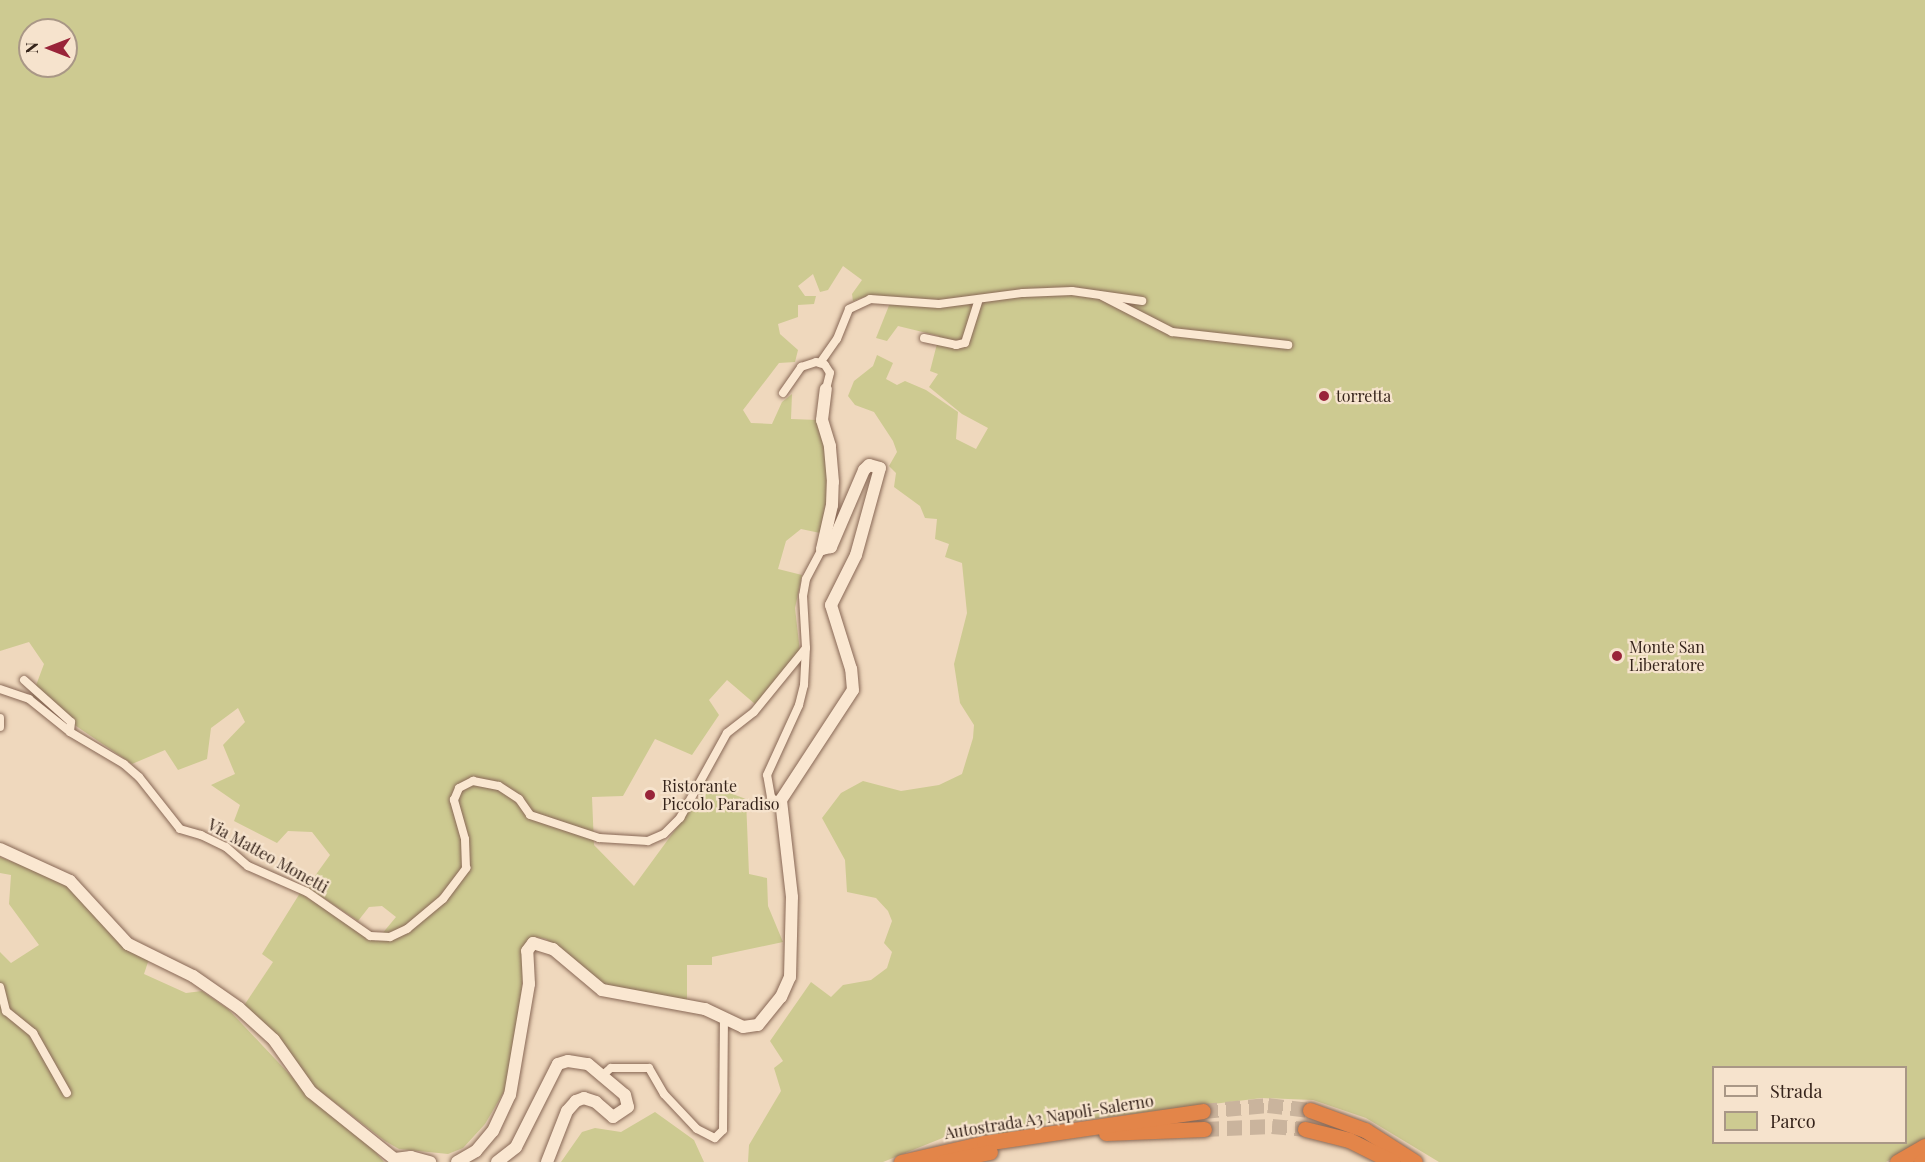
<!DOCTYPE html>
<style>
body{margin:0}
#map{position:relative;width:1925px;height:1162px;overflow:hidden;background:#efd8bd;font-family:"Playfair Display",serif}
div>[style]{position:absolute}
.green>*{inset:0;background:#cdca91}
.highway-tunnel>*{height:15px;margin-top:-7.5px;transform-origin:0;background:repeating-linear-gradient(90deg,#cab49d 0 15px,transparent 0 23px)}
.roads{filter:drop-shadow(0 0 2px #886856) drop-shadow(0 0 2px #886856)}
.street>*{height:8px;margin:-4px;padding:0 4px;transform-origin:4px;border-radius:4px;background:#fae7d1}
.secondary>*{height:12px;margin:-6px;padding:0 6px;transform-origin:6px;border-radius:6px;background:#fae7d1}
.highway>*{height:15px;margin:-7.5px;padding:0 7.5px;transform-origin:7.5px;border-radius:7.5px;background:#e38549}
.dots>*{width:16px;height:16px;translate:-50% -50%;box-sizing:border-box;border:3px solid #f6e3cd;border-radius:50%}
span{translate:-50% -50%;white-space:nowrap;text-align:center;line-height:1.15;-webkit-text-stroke:4.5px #f6e3cd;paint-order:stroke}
.poi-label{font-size:16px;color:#36241b}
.left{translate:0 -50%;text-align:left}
.street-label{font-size:16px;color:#36241b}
.legend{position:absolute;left:1712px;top:1066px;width:195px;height:78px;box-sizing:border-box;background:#f6e3cd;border:2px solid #a99786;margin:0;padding:8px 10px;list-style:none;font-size:18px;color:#36241b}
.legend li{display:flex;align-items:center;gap:12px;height:30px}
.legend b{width:30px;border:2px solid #a99786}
.north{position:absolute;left:18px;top:18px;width:60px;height:60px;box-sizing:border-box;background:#f6e3cd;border:2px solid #a99786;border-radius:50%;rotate:270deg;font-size:16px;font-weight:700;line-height:24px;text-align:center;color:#36241b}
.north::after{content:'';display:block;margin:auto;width:21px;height:27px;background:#992439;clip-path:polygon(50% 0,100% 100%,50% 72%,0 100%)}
</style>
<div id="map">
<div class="green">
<div style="clip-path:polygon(evenodd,0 0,1925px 0,1925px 1140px,1886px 1162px,1439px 1162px,1366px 1118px,1313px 1100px,1262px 1098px,1033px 1126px,1004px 1134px,945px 1137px,883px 1162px,748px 1162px,749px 1145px,781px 1091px,774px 1068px,783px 1061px,770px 1041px,811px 982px,831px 997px,843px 985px,871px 980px,887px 968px,892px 952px,884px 943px,892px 921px,888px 911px,876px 898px,847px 892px,845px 860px,822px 818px,841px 793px,863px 781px,901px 791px,939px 785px,962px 774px,973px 738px,974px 725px,960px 703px,954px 664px,967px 613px,962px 563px,945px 557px,949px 544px,935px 539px,937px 519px,925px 518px,920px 506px,894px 487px,896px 473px,889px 466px,897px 452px,893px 441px,874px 412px,855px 405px,848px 396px,854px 381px,873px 366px,877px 355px,893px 363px,886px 379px,897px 385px,905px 381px,926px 390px,958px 412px,956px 439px,976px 449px,988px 428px,962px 414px,929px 387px,938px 374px,930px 371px,939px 336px,898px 326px,887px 341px,876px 338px,892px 298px,870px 295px,853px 301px,852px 294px,862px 280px,843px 266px,828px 290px,820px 292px,813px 274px,798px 286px,805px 296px,816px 296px,814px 304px,798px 305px,798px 317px,778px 324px,780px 334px,798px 350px,795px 362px,779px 363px,743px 410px,751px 423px,772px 424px,782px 402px,792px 394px,791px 419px,818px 420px,827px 451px,828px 491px,820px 533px,801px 529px,786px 541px,778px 569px,802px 575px,795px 608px,800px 652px,755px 704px,727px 680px,709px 700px,719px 715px,692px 755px,655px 739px,623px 796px,592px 797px,594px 845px,634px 886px,708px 785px,746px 799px,749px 874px,767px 878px,768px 906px,783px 942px,712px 957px,712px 965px,687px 965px,687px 1000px,607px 986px,546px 939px,536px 937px,527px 941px,516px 1039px,505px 1090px,485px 1124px,463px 1148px,448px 1154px,399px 1149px,385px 1141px,308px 1082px,243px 1007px,273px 962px,262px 954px,300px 893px,376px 941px,396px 917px,382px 906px,369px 907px,358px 921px,307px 887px,330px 855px,312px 832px,288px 831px,277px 843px,234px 821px,240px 805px,211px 785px,235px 774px,223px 745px,245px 722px,238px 708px,211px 728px,207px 759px,178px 770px,165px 750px,132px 764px,32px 696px,44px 664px,29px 642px,0 651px,0 0,30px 30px,66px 30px,66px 66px,30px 66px,30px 30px,0 0,1714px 1068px,1906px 1068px,1906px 1142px,1714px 1142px,1714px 1068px)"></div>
<div style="clip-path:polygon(0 857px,62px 881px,149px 959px,144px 974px,186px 993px,202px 991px,228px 1009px,309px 1095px,366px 1141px,384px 1162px,0 1162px,0 952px,11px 963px,39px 945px,9px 904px,11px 875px,0 873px)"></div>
<div style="clip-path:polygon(655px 1112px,694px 1140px,704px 1162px,561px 1162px,582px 1132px,595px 1128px,621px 1132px)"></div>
</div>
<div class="highway-tunnel">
<div style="left:1203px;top:1111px;width:65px;rotate:-5.3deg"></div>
<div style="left:1268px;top:1105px;width:42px;rotate:6.8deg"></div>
<div style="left:1204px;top:1129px;width:68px;rotate:-2.5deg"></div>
<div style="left:1272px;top:1126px;width:33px;rotate:5deg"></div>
</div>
<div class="roads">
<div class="street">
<div style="left:1102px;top:296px;width:79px;rotate:27.2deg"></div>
<div style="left:1172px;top:332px;width:117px;rotate:6.4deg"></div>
<div style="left:924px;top:338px;width:33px;rotate:12deg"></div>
<div style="left:956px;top:345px;width:9px;rotate:-13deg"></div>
<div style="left:965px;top:343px;width:43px;rotate:-72.4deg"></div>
<div style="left:820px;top:363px;width:29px;rotate:-55deg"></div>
<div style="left:837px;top:339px;width:32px;rotate:-68deg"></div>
<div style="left:849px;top:309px;width:23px;rotate:-25deg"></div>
<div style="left:870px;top:299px;width:69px;rotate:4.1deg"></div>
<div style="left:939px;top:304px;width:85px;rotate:-7.5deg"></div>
<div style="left:1023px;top:293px;width:49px;rotate:-2.3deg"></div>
<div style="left:1072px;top:291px;width:71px;rotate:8.1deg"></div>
<div style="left:783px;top:393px;width:32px;rotate:-55deg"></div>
<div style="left:801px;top:367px;width:16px;rotate:-18deg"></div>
<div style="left:816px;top:362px;width:9px;rotate:18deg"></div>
<div style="left:825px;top:365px;width:9px;rotate:58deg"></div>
<div style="left:830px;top:373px;width:16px;rotate:104deg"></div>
<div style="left:24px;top:680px;width:63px;rotate:41.8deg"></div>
<div style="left:71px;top:722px;width:10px;rotate:96deg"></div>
<div style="left:0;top:689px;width:31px;rotate:19deg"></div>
<div style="left:29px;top:699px;width:53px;rotate:38.8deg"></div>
<div style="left:70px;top:732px;width:63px;rotate:30.7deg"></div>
<div style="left:124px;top:764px;width:20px;rotate:41deg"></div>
<div style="left:139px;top:777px;width:66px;rotate:51.7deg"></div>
<div style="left:180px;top:829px;width:22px;rotate:16deg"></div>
<div style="left:201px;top:835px;width:28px;rotate:26deg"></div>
<div style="left:226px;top:847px;width:29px;rotate:41deg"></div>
<div style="left:248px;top:866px;width:64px;rotate:23.8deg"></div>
<div style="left:307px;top:892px;width:77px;rotate:34.9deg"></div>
<div style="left:370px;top:936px;width:20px;rotate:3deg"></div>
<div style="left:390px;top:937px;width:19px;rotate:-25deg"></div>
<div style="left:407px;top:929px;width:47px;rotate:-39.8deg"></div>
<div style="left:443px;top:899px;width:39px;rotate:-53deg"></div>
<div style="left:466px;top:868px;width:29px;rotate:-92deg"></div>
<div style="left:465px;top:839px;width:41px;rotate:-105.8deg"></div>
<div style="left:454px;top:800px;width:13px;rotate:-67deg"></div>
<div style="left:459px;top:788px;width:16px;rotate:-27deg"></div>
<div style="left:473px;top:781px;width:26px;rotate:11deg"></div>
<div style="left:499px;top:786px;width:24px;rotate:33deg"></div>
<div style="left:519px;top:799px;width:19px;rotate:55deg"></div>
<div style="left:530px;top:815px;width:73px;rotate:18.4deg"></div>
<div style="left:599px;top:838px;width:49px;rotate:3.5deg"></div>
<div style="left:648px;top:841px;width:17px;rotate:-24deg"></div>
<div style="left:664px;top:834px;width:23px;rotate:-45deg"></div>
<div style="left:680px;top:818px;width:97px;rotate:-61.1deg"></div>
<div style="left:727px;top:733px;width:34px;rotate:-38deg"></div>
<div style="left:754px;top:712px;width:82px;rotate:-50.9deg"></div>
<div style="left:806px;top:648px;width:52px;rotate:-93.3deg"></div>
<div style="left:803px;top:596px;width:17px;rotate:-80deg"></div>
<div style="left:806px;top:579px;width:34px;rotate:-62deg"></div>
<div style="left:0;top:718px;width:9px;rotate:90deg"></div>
<div style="left:780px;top:805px;width:12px;rotate:-138deg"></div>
<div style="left:771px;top:797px;width:22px;rotate:-100deg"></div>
<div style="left:767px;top:775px;width:77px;rotate:-65.4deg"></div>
<div style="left:799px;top:705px;width:21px;rotate:-76deg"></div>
<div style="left:804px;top:685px;width:37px;rotate:-87deg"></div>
<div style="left:0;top:987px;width:25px;rotate:76deg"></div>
<div style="left:6px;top:1011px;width:35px;rotate:39deg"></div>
<div style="left:33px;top:1033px;width:69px;rotate:60.5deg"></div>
<div style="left:604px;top:1074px;width:9px;rotate:-41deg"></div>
<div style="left:611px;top:1068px;width:38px"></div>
<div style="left:649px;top:1068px;width:30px;rotate:60deg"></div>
<div style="left:664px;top:1094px;width:48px;rotate:46.7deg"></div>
<div style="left:697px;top:1129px;width:20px;rotate:27deg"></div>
<div style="left:715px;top:1138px;width:11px;rotate:-45deg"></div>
<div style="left:723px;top:1130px;width:111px;rotate:-89.5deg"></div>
</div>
<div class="secondary">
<div style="left:0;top:849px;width:77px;rotate:24.6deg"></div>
<div style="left:70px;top:881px;width:86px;rotate:47.4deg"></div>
<div style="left:128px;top:944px;width:72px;rotate:26.2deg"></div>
<div style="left:193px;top:976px;width:56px;rotate:34.8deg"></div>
<div style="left:239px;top:1008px;width:47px;rotate:42.4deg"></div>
<div style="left:274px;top:1040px;width:64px;rotate:54.6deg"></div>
<div style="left:311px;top:1092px;width:112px;rotate:38.8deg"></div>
<div style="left:395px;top:1159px;width:16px;rotate:-7deg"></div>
<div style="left:411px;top:1157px;width:20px;rotate:15deg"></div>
<div style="left:457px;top:1162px;width:22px;rotate:-30deg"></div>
<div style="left:476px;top:1151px;width:26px;rotate:-50deg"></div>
<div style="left:493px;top:1131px;width:40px;rotate:-65deg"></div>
<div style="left:510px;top:1095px;width:113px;rotate:-80.3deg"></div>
<div style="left:529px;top:984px;width:33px;rotate:-93deg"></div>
<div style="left:527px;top:951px;width:10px;rotate:-53deg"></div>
<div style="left:533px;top:943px;width:21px;rotate:17deg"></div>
<div style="left:553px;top:949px;width:64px;rotate:39.9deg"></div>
<div style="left:602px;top:990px;width:105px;rotate:10.5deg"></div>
<div style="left:705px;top:1009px;width:42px;rotate:25.3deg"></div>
<div style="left:743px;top:1027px;width:15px;rotate:-8deg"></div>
<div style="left:758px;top:1025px;width:36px;rotate:-51deg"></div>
<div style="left:781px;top:997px;width:22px;rotate:-66deg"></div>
<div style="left:790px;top:977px;width:80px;rotate:-88.6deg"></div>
<div style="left:792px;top:897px;width:98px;rotate:-96.5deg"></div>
<div style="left:781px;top:800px;width:131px;rotate:-56.8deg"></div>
<div style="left:853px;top:690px;width:21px;rotate:-95deg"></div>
<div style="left:851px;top:669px;width:67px;rotate:-107.4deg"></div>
<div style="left:831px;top:605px;width:56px;rotate:-63.4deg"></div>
<div style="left:856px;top:555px;width:90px;rotate:-74.6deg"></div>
<div style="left:880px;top:468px;width:11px;rotate:-165deg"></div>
<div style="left:869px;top:465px;width:7px;rotate:135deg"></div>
<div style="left:864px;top:470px;width:84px;rotate:113.2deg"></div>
<div style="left:831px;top:547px;width:9px;rotate:167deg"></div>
<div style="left:822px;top:549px;width:45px;rotate:-77.2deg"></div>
<div style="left:832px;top:505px;width:23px;rotate:-88deg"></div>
<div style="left:833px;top:482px;width:36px;rotate:-95deg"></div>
<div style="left:830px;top:446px;width:27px;rotate:-107deg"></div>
<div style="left:822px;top:420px;width:31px;rotate:-83deg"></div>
<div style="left:497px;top:1162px;width:24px;rotate:-38deg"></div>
<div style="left:516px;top:1147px;width:93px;rotate:-63.2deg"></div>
<div style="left:558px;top:1064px;width:10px;rotate:-17deg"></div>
<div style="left:568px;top:1061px;width:20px;rotate:9deg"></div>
<div style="left:588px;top:1064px;width:48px;rotate:40deg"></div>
<div style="left:625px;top:1095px;width:12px;rotate:76deg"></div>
<div style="left:628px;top:1107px;width:18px;rotate:146deg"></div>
<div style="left:613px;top:1117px;width:23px;rotate:-139deg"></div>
<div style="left:596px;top:1102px;width:13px;rotate:-162deg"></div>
<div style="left:584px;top:1098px;width:9px;rotate:159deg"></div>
<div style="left:576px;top:1101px;width:13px;rotate:132deg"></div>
<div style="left:567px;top:1111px;width:55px;rotate:111.4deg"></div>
</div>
<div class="highway">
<div style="left:1310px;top:1110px;width:59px;rotate:20deg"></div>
<div style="left:1365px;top:1130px;width:59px;rotate:32.6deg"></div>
<div style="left:1305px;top:1129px;width:45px;rotate:14deg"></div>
<div style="left:1349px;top:1140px;width:49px;rotate:26.6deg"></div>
<div style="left:1106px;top:1133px;width:98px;rotate:-2.3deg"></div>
<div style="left:901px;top:1162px;width:85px;rotate:-12.9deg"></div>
<div style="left:984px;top:1143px;width:221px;rotate:-8.3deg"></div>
<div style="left:943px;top:1162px;width:48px;rotate:-12deg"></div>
<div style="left:1897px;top:1162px;width:32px;rotate:-30deg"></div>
<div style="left:1921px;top:1162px;width:5px;rotate:-37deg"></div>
</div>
</div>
<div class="dots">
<div style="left:1324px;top:396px;background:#992439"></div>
<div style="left:1617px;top:656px;background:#992439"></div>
<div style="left:650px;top:795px;background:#992439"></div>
</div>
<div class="poi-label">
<span class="left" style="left:1336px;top:396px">torretta</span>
<span class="left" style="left:1629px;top:656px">Monte San<br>Liberatore</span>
<span class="left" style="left:662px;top:795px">Ristorante<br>Piccolo Paradiso</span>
</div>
<div class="street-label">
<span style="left:268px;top:856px;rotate:29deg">Via Matteo Monetti</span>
<span style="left:1049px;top:1117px;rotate:-9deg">Autostrada A3 Napoli-Salerno</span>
</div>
<ul class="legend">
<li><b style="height:8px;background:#fae7d1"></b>Strada</li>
<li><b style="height:16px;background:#cdca91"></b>Parco</li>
</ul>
<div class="north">N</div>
</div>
